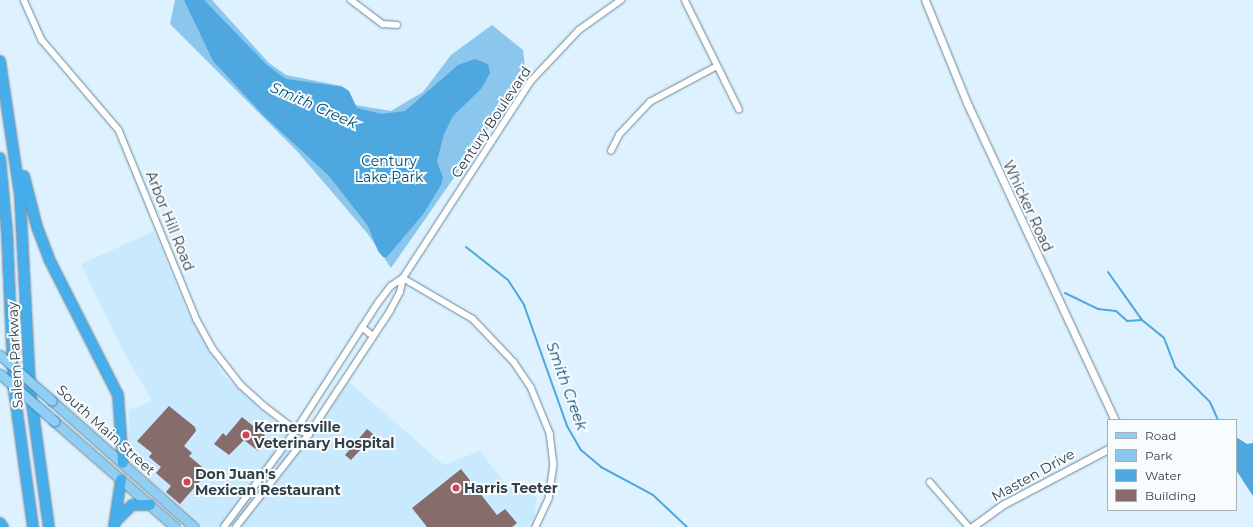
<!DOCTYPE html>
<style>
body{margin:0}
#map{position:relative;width:1253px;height:527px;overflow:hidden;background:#ddf1fe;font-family:Montserrat,sans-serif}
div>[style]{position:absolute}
.built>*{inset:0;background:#c9e9fe}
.green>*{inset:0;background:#8bc6ed}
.water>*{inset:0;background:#4ea8df}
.stream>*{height:2px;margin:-1px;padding:0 1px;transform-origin:1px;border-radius:1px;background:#4ea8df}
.building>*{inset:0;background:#876c6c}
.roads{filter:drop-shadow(0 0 1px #6e8494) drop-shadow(0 0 1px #6e8494)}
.minor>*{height:5.5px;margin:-2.75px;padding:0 2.75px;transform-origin:2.75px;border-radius:2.75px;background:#fff}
.tertiary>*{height:7px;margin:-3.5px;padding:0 3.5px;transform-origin:3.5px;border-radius:3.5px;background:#fff}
.primary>*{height:9px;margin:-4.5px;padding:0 4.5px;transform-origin:4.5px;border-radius:4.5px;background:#90cff3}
.motorway>*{height:10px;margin:-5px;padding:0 5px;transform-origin:5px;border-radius:5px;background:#46afeb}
.bridges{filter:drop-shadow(0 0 1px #4087b1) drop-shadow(0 0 1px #4087b1)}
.primary-bridge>*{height:9px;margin:-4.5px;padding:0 4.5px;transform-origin:4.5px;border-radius:4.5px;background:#90cff3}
.dots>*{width:11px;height:11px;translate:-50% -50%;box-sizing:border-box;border:2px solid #f7fcff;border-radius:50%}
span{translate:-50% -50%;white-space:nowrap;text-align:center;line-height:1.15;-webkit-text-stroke:4px #f7fcff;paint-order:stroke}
.street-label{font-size:14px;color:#343e45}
.park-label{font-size:14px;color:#024e72}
.poi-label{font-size:14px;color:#343e45;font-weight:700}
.left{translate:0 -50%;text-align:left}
.water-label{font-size:15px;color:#075175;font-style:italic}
.legend{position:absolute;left:1107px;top:419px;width:130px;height:92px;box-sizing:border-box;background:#f7fcff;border:1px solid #a9b0b5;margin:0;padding:5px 7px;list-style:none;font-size:12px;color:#343e45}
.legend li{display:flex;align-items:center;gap:8px;height:20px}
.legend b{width:20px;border:1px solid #a9b0b5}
</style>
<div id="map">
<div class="built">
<div style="clip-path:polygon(154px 231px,186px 309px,222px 374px,304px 447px,349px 382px,444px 465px,480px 451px,506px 485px,537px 497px,534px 519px,526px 527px,205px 527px,149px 479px,129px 443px,129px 410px,152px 401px,120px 345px,81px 264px)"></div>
</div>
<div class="green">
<div style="clip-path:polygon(175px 0,212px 0,269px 63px,286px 75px,342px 86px,355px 105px,391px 111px,423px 92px,451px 55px,492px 25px,523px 50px,525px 67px,504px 106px,391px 268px,367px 233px,297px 151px,170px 24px)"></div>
</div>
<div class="water">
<div style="clip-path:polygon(184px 0,204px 0,266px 64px,280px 75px,287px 79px,343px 87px,349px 91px,357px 108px,382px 114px,405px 111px,458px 65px,475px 59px,488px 64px,490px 73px,481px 89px,453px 116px,444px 134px,437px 161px,443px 178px,441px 185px,424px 213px,387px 257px,383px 257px,378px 251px,368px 226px,329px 176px,264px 116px,213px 61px)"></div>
<div style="clip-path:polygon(1236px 437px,1247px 444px,1253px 443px,1253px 496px,1236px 470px)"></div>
</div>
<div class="stream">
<div style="left:466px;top:247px;width:53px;rotate:38.2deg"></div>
<div style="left:508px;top:280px;width:30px;rotate:57deg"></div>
<div style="left:524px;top:305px;width:128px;rotate:70.4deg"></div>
<div style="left:567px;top:426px;width:28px;rotate:60deg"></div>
<div style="left:581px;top:450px;width:26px;rotate:40deg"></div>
<div style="left:601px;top:467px;width:59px;rotate:28.3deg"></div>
<div style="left:653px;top:495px;width:47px;rotate:43.3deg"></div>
<div style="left:1108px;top:272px;width:59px;rotate:54.7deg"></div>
<div style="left:1065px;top:293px;width:37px;rotate:26deg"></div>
<div style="left:1098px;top:309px;width:18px;rotate:6deg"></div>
<div style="left:1116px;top:311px;width:15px;rotate:42deg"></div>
<div style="left:1127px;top:321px;width:15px;rotate:-4deg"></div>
<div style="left:1142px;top:320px;width:28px;rotate:39deg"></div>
<div style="left:1164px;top:338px;width:31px;rotate:69deg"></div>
<div style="left:1175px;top:367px;width:49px;rotate:45deg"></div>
<div style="left:1210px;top:402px;width:20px;rotate:66deg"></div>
</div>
<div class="building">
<div style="clip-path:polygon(169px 406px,195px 427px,196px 431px,184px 446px,192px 453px,189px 456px,208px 472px,180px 504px,166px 492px,171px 486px,156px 473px,161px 467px,149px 457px,152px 453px,137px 441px)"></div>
<div style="clip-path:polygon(242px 417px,268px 438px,258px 451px,244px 440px,229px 455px,214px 444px,223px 433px,226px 436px)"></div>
<div style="clip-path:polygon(367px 429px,374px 435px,351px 460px,345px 455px)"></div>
<div style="clip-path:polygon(461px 469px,497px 515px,505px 509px,517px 523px,512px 527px,427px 527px,412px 508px)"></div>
</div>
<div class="roads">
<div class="minor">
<div style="left:24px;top:0;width:44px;rotate:65.8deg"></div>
<div style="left:42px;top:40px;width:118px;rotate:49.5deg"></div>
<div style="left:119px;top:130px;width:205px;rotate:67.7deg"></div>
<div style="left:197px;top:320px;width:33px;rotate:61deg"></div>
<div style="left:213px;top:349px;width:46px;rotate:52.1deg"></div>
<div style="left:241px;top:385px;width:31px;rotate:42deg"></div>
<div style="left:264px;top:406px;width:40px;rotate:37deg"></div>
<div style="left:296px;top:430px;width:14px;rotate:17deg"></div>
<div style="left:351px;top:0;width:40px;rotate:37deg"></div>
<div style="left:383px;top:24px;width:14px;rotate:4deg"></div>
<div style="left:685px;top:0;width:122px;rotate:63.6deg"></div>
<div style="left:611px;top:151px;width:18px;rotate:-63deg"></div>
<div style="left:619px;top:135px;width:45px;rotate:-46.8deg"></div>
<div style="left:650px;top:102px;width:76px;rotate:-28.2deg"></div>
<div style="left:403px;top:278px;width:81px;rotate:30.4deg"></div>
<div style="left:473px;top:319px;width:59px;rotate:46.4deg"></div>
<div style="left:514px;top:362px;width:30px;rotate:56deg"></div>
<div style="left:531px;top:387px;width:50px;rotate:67.6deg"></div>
<div style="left:550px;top:433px;width:31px;rotate:83deg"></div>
<div style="left:554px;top:464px;width:35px;rotate:98deg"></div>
<div style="left:549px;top:499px;width:31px;rotate:115deg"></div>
<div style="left:362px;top:327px;width:14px;rotate:39deg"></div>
<div style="left:930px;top:482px;width:60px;rotate:49.1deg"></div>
<div style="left:224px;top:527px;width:121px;rotate:-53.4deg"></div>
<div style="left:296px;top:430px;width:151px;rotate:-57.2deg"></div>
<div style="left:378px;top:303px;width:21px;rotate:-53deg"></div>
<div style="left:391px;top:286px;width:14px;rotate:-34deg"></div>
<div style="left:236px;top:527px;width:118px;rotate:-51.9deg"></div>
<div style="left:309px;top:434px;width:147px;rotate:-56.6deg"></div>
<div style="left:390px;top:311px;width:21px;rotate:-62deg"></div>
<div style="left:400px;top:292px;width:14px;rotate:-78deg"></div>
<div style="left:403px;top:278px;width:235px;rotate:-57deg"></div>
<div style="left:531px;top:81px;width:70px;rotate:-46.7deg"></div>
<div style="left:579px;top:30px;width:52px;rotate:-35.5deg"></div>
</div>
<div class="tertiary">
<div style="left:925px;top:0;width:111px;rotate:67.8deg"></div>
<div style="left:967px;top:103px;width:350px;rotate:65deg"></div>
<div style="left:972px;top:527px;width:39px;rotate:-36deg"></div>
<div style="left:1004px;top:504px;width:118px;rotate:-27.9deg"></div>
</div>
<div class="primary">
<div style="left:52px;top:401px;width:190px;rotate:41.6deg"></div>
<div style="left:54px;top:421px;width:161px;rotate:41.2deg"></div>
</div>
<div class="motorway">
<div style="left:0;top:61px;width:135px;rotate:81.5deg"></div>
<div style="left:20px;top:195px;width:194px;rotate:87deg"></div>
<div style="left:30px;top:389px;width:139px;rotate:82.2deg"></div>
<div style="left:0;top:158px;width:74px;rotate:84.6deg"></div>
<div style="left:7px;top:232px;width:158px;rotate:87.5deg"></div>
<div style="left:14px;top:390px;width:138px;rotate:82.1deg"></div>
<div style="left:24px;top:176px;width:53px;rotate:75.7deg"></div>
<div style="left:37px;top:227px;width:34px;rotate:69deg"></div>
<div style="left:49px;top:259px;width:153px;rotate:63.1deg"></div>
<div style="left:118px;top:395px;width:68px;rotate:85.8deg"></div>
<div style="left:116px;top:521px;width:23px;rotate:-45deg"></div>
<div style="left:132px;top:505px;width:18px"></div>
<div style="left:0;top:523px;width:5px;rotate:53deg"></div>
<div style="left:114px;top:527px;width:48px;rotate:-81.5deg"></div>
</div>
</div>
<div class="bridges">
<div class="primary-bridge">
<div style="left:0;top:355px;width:69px;rotate:41.5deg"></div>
<div style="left:0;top:374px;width:72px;rotate:41deg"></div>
</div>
</div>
<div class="dots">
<div style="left:246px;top:435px;background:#d44454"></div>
<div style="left:187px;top:482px;background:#d44454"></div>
<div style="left:456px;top:488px;background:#d44454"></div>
</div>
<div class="street-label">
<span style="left:491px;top:122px;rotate:-56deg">Century Boulevard</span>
<span style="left:1028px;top:206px;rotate:65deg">Whicker Road</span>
<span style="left:170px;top:221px;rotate:68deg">Arbor Hill Road</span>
<span style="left:15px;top:355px;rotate:-93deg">Salem Parkway</span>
<span style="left:106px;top:430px;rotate:42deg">South Main Street</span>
<span style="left:1033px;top:475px;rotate:-29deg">Masten Drive</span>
</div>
<div class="park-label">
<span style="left:389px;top:169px">Century<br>Lake Park</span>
</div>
<div class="poi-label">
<span class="left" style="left:254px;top:435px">Kernersville<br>Veterinary Hospital</span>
<span class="left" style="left:195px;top:482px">Don Juan's<br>Mexican Restaurant</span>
<span class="left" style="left:464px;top:488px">Harris Teeter</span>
</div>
<div class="water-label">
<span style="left:314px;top:105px;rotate:24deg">Smith Creek</span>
<span style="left:567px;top:386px;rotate:70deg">Smith Creek</span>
</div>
<ul class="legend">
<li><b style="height:5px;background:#90cff3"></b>Road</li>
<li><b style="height:11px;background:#8bc6ed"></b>Park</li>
<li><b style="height:11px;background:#4ea8df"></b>Water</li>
<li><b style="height:11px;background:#876c6c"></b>Building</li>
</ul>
</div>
